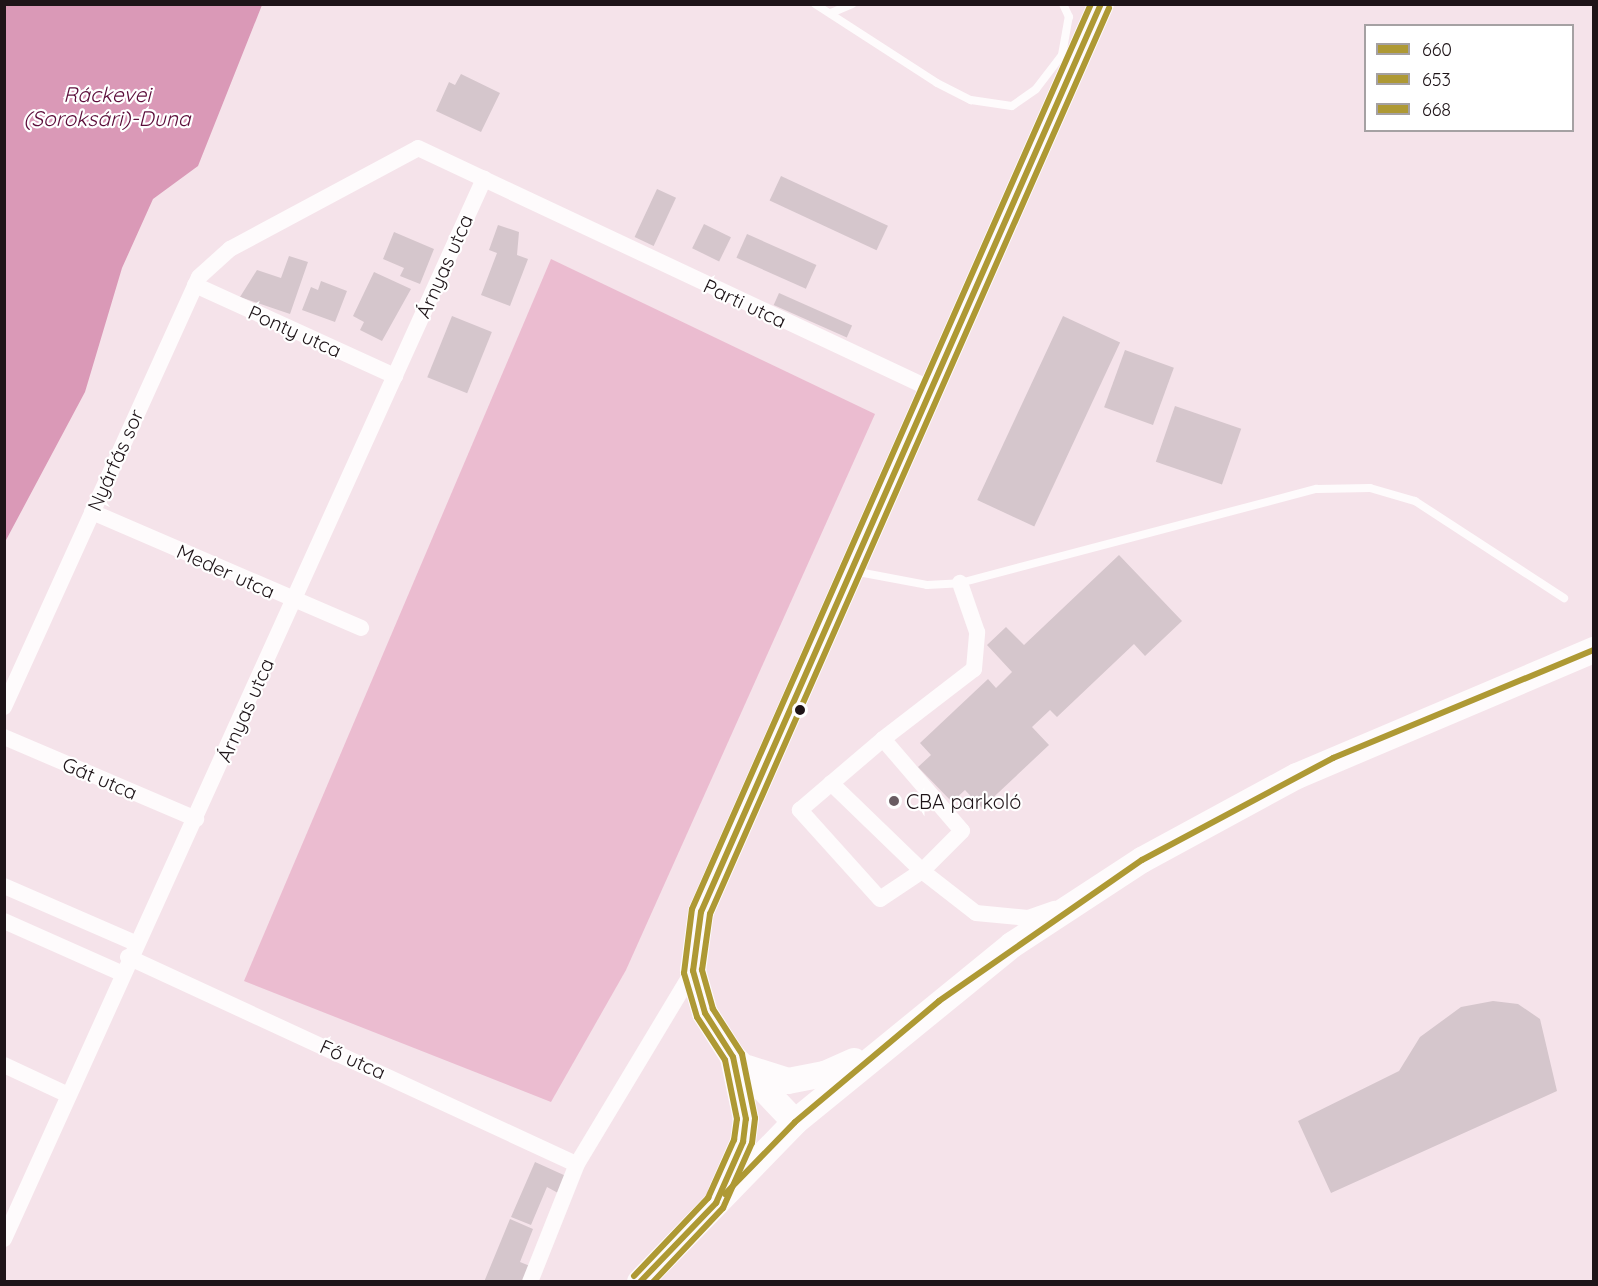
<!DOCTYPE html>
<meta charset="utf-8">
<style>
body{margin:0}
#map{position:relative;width:1598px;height:1286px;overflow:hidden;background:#f5e3ea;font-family:Quicksand,sans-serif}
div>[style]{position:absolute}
.green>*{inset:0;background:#ebbcd0}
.water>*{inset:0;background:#da99b7}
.building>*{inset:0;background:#d5c6cc;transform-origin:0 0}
.service>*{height:8px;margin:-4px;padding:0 4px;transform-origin:4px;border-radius:4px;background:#fefbfc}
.minor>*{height:16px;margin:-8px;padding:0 8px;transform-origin:8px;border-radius:8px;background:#fefbfc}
.primary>*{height:26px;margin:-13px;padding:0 13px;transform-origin:13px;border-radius:13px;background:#fefbfc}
.bus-1>*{height:6px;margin:-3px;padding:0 3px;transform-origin:3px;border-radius:3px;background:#ae9934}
.bus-2>*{height:6px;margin:-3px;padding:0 3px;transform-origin:3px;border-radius:3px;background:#ae9934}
.bus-3>*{height:6px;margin:-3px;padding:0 3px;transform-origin:3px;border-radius:3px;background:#ae9934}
.dots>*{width:16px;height:16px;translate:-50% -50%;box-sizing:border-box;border:3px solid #fff;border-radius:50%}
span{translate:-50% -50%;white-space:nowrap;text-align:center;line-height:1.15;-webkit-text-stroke:4.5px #fff;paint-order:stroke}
.street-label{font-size:20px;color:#1e1418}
.poi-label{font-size:20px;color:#1e1418}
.left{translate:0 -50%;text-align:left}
.water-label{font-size:21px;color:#5b0c39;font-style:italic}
.frame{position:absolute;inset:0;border:6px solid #1e1418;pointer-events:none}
.legend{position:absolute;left:1364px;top:24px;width:210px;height:108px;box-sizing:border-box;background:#fff;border:2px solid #a5a1a3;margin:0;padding:8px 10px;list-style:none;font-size:18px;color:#1e1418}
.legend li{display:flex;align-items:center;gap:12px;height:30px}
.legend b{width:30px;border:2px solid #a5a1a3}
</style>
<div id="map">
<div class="green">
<div style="clip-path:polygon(551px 259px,875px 414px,626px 970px,551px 1102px,244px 981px)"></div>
</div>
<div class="water">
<div style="clip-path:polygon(5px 4px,262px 5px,198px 166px,153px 199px,122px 268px,85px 392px,5px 542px)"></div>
</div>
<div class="building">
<div style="clip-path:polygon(461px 74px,500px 93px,481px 132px,436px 111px,449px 82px,455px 85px)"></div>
<div style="left:781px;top:176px;width:118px;height:27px;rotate:25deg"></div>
<div style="left:657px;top:189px;width:21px;height:53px;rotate:25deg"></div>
<div style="left:704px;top:224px;width:30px;height:27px;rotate:26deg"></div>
<div style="clip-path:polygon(498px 225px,519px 232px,517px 255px,528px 259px,510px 306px,481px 295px,497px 253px,489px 250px)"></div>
<div style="clip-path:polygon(394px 232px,434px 249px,420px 284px,400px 276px,404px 268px,383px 259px)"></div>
<div style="left:747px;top:234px;width:76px;height:26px;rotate:24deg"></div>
<div style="clip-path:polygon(289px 256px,308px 262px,290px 314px,240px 297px,257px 270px,281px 278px)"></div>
<div style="clip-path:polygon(374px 272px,411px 289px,382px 341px,360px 330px,364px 322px,353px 316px)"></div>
<div style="clip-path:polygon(321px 281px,347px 291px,335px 322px,302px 310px,311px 287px,318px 290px)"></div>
<div style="left:779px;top:293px;width:80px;height:13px;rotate:24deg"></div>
<div style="left:452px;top:316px;width:43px;height:66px;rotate:22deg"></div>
<div style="left:1063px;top:316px;width:63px;height:203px;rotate:25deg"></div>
<div style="left:1125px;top:350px;width:52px;height:61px;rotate:20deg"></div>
<div style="left:1175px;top:406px;width:70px;height:59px;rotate:19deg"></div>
<div style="clip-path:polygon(1119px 555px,1182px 621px,1145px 656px,1134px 644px,1057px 717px,1050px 710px,1032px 727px,1049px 745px,982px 808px,965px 790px,952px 802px,918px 767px,931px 755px,920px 743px,988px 679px,996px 688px,1012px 672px,987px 645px,1006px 627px,1024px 645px)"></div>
<div style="clip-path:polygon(1493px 1001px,1518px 1004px,1540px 1019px,1557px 1091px,1331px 1193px,1298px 1121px,1399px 1071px,1420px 1037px,1461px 1007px)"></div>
<div style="clip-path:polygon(535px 1162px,566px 1176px,558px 1193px,547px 1187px,531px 1225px,511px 1217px)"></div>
<div style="clip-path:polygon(510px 1219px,533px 1229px,520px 1262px,530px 1266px,524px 1282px,484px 1282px)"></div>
</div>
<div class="service">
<div style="left:815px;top:4px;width:145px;rotate:32.9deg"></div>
<div style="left:937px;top:83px;width:38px;rotate:27deg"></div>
<div style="left:971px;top:100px;width:41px;rotate:8.3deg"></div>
<div style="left:1012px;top:106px;width:29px;rotate:-35deg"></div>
<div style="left:1036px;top:89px;width:43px;rotate:-52.6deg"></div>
<div style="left:1062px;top:55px;width:39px;rotate:-80deg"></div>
<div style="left:1069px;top:17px;width:14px;rotate:-115deg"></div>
<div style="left:831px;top:13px;width:23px;rotate:-23deg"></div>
<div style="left:853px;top:571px;width:75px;rotate:10.7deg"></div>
<div style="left:927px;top:585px;width:33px;rotate:-3deg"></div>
<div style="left:960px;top:583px;width:369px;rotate:-14.8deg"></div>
<div style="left:1317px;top:489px;width:53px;rotate:-1.1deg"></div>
<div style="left:1370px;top:488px;width:47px;rotate:16.1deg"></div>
<div style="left:1415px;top:501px;width:178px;rotate:33.1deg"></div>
</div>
<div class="minor">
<div style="left:195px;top:285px;width:220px;rotate:24.5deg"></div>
<div style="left:92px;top:512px;width:293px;rotate:23.3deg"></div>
<div style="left:4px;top:707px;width:472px;rotate:-65.6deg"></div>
<div style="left:199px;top:277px;width:42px;rotate:-42.1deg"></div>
<div style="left:230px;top:249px;width:213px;rotate:-28.2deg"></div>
<div style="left:418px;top:148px;width:569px;rotate:25.17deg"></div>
<div style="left:4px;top:737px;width:209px;rotate:23.1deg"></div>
<div style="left:883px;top:739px;width:121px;rotate:49.3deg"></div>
<div style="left:962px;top:831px;width:57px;rotate:135deg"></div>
<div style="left:922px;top:871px;width:50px;rotate:146.3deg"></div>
<div style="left:880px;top:899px;width:120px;rotate:-132deg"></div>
<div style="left:800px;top:810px;width:109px;rotate:-40.5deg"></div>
<div style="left:883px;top:739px;width:115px;rotate:-37.6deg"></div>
<div style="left:974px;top:669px;width:37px;rotate:-85deg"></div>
<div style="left:977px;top:632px;width:52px;rotate:-109.1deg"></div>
<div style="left:831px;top:783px;width:127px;rotate:44deg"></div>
<div style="left:922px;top:871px;width:68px;rotate:37.9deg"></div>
<div style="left:976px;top:913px;width:52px;rotate:5.5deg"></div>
<div style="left:1028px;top:918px;width:28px;rotate:-19deg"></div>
<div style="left:4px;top:886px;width:143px;rotate:23.5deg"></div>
<div style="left:4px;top:921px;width:128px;rotate:24deg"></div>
<div style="left:128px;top:957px;width:494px;rotate:24.8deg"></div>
<div style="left:4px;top:1065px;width:68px;rotate:25.1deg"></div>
<div style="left:4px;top:1239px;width:1164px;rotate:-65.64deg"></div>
<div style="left:530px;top:1282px;width:127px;rotate:-68.3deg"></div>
<div style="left:577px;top:1164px;width:225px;rotate:-59deg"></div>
</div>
<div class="primary">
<div style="left:747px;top:1068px;width:43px;rotate:17.6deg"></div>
<div style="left:788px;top:1081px;width:38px;rotate:-11deg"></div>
<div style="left:825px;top:1074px;width:32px;rotate:-24deg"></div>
<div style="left:795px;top:1122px;width:90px;rotate:-133.6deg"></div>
<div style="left:733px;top:1057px;width:52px;rotate:-122.5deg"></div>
<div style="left:705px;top:1013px;width:44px;rotate:-105.9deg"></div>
<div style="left:693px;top:971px;width:60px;rotate:-82.3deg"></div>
<div style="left:701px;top:912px;width:992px;rotate:-66.23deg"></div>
<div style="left:721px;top:1192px;width:55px;rotate:-66.3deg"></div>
<div style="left:743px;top:1142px;width:23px;rotate:-83deg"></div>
<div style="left:746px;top:1119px;width:62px;rotate:-102deg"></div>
<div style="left:640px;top:1282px;width:223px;rotate:-45.9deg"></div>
<div style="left:795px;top:1122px;width:280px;rotate:-39.2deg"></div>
<div style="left:1012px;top:945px;width:155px;rotate:-33.2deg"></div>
<div style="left:1142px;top:860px;width:176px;rotate:-28.5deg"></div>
<div style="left:1297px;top:776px;width:323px;rotate:-23deg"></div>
</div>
<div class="bus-1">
<div style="left:725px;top:1194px;width:100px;rotate:-45.8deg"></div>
<div style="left:795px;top:1122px;width:188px;rotate:-40deg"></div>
<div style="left:939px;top:1001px;width:247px;rotate:-34.8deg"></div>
<div style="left:1142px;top:860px;width:217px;rotate:-28.1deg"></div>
<div style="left:1333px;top:758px;width:282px;rotate:-22.5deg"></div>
<div style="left:640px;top:1282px;width:110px;rotate:-46.1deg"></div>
<div style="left:716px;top:1203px;width:67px;rotate:-66.1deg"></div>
<div style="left:743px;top:1142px;width:23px;rotate:-83deg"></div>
<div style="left:746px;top:1119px;width:63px;rotate:-101.8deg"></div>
<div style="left:733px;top:1057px;width:52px;rotate:-122.5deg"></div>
<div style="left:705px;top:1013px;width:44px;rotate:-105.9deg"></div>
<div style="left:693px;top:971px;width:60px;rotate:-82.3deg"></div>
<div style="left:701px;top:912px;width:992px;rotate:-66.23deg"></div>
</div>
<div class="bus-2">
<div style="left:653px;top:1282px;width:102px;rotate:-46.6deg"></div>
<div style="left:723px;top:1208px;width:71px;rotate:-66deg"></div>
<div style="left:752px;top:1143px;width:25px;rotate:-83deg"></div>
<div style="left:755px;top:1118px;width:65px;rotate:-101.5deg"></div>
<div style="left:742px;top:1054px;width:54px;rotate:-122.8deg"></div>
<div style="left:713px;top:1009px;width:41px;rotate:-105.8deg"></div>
<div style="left:702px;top:970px;width:57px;rotate:-81.9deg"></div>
<div style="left:710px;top:914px;width:990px;rotate:-66.23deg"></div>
</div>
<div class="bus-3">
<div style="left:634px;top:1276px;width:108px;rotate:-46.5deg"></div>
<div style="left:708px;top:1198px;width:64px;rotate:-65.9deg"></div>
<div style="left:734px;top:1140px;width:21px;rotate:-82deg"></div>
<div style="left:737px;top:1119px;width:60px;rotate:-101.5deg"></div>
<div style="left:725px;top:1060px;width:51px;rotate:-123.1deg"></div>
<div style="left:697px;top:1017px;width:46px;rotate:-106.5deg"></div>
<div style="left:684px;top:973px;width:64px;rotate:-82.9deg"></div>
<div style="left:692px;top:909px;width:989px;rotate:-66.21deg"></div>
</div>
<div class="dots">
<div style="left:800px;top:710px;background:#1e1418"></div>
<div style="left:894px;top:801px;background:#695c62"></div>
</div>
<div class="street-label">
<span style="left:444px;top:266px;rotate:-66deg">Árnyas utca</span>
<span style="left:745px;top:303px;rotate:25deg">Parti utca</span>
<span style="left:295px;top:331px;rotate:24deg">Ponty utca</span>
<span style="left:115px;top:460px;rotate:-66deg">Nyárfás sor</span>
<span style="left:226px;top:571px;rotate:24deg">Meder utca</span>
<span style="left:245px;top:710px;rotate:-66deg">Árnyas utca</span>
<span style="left:100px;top:778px;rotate:23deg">Gát utca</span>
<span style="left:353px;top:1059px;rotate:24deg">Fő utca</span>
</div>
<div class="poi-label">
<span class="left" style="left:906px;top:801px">CBA parkoló</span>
</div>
<div class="water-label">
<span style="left:107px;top:106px">Ráckevei<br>(Soroksári)-Duna</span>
</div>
<div class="frame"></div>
<ul class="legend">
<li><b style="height:8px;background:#ae9934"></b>660</li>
<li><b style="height:8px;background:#ae9934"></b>653</li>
<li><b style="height:8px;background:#ae9934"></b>668</li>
</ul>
</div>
